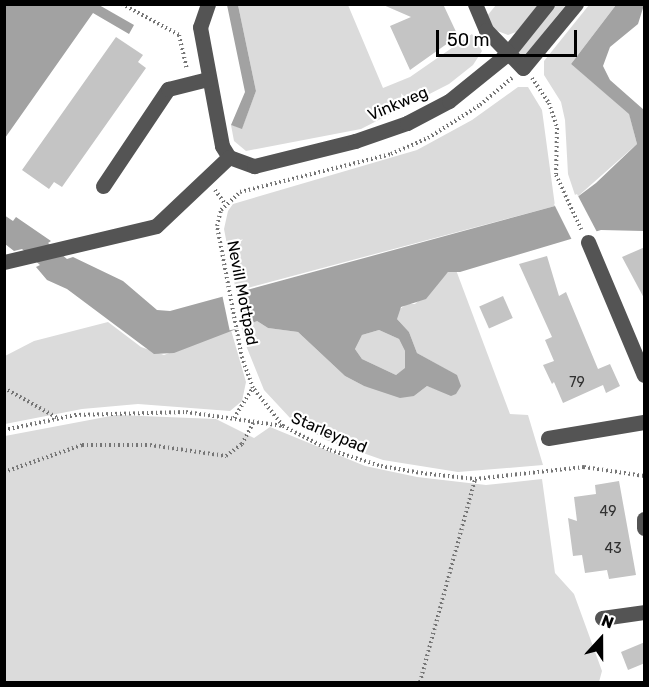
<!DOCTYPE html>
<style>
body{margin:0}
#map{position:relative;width:649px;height:687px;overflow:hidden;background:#fff;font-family:Rubik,sans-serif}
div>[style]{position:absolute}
.green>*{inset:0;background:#dbdbdb}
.water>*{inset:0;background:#a2a2a2}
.pier>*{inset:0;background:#fff;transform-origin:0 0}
.building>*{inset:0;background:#c4c4c4;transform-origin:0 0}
.path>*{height:4px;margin-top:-2px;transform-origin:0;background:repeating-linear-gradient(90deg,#767676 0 1.5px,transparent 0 4.5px)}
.minor>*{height:15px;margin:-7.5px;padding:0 7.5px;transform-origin:7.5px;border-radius:7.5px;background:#545454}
span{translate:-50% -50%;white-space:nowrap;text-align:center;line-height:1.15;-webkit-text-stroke:4.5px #fff;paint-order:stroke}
.number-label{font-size:14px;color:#313131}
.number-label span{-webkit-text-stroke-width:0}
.street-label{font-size:16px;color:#000}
.frame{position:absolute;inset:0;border:6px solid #000;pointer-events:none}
.north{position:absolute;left:571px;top:609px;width:60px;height:60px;-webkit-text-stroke:4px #fff;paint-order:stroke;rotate:21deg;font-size:16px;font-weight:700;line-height:24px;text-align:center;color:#000}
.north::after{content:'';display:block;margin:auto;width:21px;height:27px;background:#000;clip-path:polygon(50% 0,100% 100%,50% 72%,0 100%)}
.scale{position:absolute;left:436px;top:30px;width:141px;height:27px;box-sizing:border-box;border:3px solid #000;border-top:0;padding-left:8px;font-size:18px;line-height:21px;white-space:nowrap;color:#000;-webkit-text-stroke:4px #fff;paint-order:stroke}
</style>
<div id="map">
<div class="green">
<div style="clip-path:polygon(238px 5px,348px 5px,383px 88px,410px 77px,472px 34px,482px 51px,473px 65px,449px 84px,361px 129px,246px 151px,234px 141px,231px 125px,242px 128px,256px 91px)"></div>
<div style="clip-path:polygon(496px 5px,538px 5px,516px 32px,508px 35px,495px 30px,487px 16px)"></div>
<div style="clip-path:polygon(555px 5px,566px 5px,523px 58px,516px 51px)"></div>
<div style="clip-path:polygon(589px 5px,616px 5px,571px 64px,629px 113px,637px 144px,576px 198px,568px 174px,565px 120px,561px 102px,544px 75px,544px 61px)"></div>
<div style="clip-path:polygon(518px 87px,528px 87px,542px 110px,555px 206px,236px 291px,224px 229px,228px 211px,233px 204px,417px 150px,472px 120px)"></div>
<div style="clip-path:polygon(456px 270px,510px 414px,528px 415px,543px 465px,458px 472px,383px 460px,326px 440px,291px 419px,264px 390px,245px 343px,241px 325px,247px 323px,257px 321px,268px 328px,298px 332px,345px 376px,364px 386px,414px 396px,427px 386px,438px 390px,449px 371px,417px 353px,409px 332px,397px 319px,397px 311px,407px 304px,415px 304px,448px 272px)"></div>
<div style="clip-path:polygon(108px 322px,141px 347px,164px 355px,231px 330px,246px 382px,242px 401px,230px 411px,138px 404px,82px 409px,5px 424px,5px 356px,34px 341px)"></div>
<div style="clip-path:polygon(379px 330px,399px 339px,405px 351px,405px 369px,396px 375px,362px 359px,355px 349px,362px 335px)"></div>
<div style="clip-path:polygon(116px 415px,216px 419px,254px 438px,270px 427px,365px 466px,417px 477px,486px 485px,542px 479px,555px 573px,574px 594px,602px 671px,599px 682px,5px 682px,5px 436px)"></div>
</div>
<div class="water">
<div style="clip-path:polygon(5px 4px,99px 5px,134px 25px,129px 34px,93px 13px,5px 138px)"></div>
<div style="clip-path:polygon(227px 5px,238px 5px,256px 91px,242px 129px,231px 125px,245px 92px)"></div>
<div style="clip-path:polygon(evenodd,616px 5px,644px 5px,638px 24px,610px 47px,603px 66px,610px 80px,644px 110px,644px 231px,601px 230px,460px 272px,448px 272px,426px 299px,401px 307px,397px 319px,409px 332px,417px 353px,457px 375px,461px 386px,456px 394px,451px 396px,427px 386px,414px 396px,400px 398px,364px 386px,345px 376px,298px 332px,268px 328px,257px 321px,174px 353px,154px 354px,67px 289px,47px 280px,36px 267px,40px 265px,22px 249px,14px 251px,5px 244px,4px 215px,13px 221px,16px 217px,51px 241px,48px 243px,67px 259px,73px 257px,123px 281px,157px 310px,170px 311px,555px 206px,576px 198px,596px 183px,637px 144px,629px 114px,571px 64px,616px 5px,379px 330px,399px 339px,405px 351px,405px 368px,396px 375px,362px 359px,355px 349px,362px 335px,379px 330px)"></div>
</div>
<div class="pier">
<div style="clip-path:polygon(577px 194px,598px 234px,573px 242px,554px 204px)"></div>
<div style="left:236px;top:288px;width:40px;height:15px;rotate:78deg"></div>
</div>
<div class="building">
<div style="clip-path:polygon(381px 4px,443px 4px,458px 36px,410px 70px,390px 26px,411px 17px)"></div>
<div style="clip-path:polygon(116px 37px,143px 55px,138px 62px,146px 68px,62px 187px,54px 182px,49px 189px,22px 170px)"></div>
<div style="clip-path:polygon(645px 247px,645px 300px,622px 257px)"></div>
<div style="clip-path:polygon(547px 256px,559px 296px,566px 292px,598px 369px,610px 364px,620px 386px,606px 393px,603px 385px,563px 403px,554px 382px,552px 384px,543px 365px,554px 361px,545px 340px,552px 337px,519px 264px)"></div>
<div style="left:503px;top:296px;width:24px;height:26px;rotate:66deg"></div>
<div style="clip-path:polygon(619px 481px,636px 575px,609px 579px,607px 570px,585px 573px,582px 555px,573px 556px,568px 518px,577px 521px,574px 497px,596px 494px,595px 485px)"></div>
<div style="clip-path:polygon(645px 642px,645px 663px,628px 670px,621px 652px)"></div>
</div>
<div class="path">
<div style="left:122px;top:4px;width:65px;rotate:28.5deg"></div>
<div style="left:179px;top:35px;width:35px;rotate:77deg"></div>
<div style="left:532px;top:78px;width:30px;rotate:56deg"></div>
<div style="left:549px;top:103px;width:26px;rotate:72deg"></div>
<div style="left:557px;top:128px;width:47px;rotate:91.2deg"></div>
<div style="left:556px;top:175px;width:60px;rotate:65.2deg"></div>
<div style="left:215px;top:190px;width:17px;rotate:54deg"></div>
<div style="left:4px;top:388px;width:62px;rotate:29.1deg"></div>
<div style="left:234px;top:418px;width:36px;rotate:-58deg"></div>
<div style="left:283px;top:426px;width:48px;rotate:-128.3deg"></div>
<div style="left:253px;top:388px;width:32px;rotate:-110deg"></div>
<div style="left:242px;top:358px;width:134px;rotate:-100.7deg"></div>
<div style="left:217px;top:226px;width:16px;rotate:-76deg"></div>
<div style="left:221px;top:210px;width:26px;rotate:-43deg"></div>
<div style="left:240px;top:192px;width:156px;rotate:-14.1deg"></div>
<div style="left:391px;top:154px;width:40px;rotate:-23.4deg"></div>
<div style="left:428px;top:138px;width:62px;rotate:-32.4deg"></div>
<div style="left:480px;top:105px;width:42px;rotate:-40.2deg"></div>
<div style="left:4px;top:430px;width:73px;rotate:-11.9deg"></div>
<div style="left:75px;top:415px;width:111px;rotate:-1.5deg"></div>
<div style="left:186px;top:412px;width:98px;rotate:8.2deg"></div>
<div style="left:283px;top:426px;width:53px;rotate:27.1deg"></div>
<div style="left:330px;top:450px;width:53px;rotate:17.4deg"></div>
<div style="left:381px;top:466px;width:41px;rotate:9.9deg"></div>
<div style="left:421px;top:473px;width:54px;rotate:6.3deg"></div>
<div style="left:475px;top:479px;width:110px;rotate:-6.3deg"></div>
<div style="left:584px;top:467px;width:61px;rotate:8.5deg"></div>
<div style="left:4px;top:472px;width:83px;rotate:-19.1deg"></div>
<div style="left:82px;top:445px;width:68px"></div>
<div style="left:150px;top:445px;width:77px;rotate:8.2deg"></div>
<div style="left:226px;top:456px;width:20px;rotate:-37deg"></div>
<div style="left:242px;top:444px;width:24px;rotate:-62deg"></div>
<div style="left:420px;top:682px;width:210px;rotate:-74.8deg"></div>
</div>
<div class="minor">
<div style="left:208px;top:4px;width:24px;rotate:109deg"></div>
<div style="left:200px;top:27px;width:121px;rotate:79.5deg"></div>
<div style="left:222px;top:146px;width:13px;rotate:58deg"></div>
<div style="left:229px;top:157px;width:27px;rotate:20deg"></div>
<div style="left:254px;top:166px;width:104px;rotate:-13.9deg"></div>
<div style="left:355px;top:141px;width:55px;rotate:-19.1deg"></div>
<div style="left:407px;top:123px;width:47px;rotate:-27.6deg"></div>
<div style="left:449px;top:101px;width:75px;rotate:-39deg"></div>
<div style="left:507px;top:54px;width:64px;rotate:-51.3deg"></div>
<div style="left:475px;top:4px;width:28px;rotate:67deg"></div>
<div style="left:486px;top:30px;width:53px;rotate:45.8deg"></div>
<div style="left:523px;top:68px;width:83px;rotate:-50.4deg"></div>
<div style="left:103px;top:186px;width:117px;rotate:-56.2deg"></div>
<div style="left:168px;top:89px;width:41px;rotate:-14deg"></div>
<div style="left:588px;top:242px;width:144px;rotate:67.2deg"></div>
<div style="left:4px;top:262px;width:156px;rotate:-13.3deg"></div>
<div style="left:156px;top:226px;width:100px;rotate:-43.4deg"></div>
<div style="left:548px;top:438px;width:97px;rotate:-9.5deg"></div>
<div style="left:644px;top:519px;width:9px;rotate:90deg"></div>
<div style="left:602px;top:618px;width:42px;rotate:-8.1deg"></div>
</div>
<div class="number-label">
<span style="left:577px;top:383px">79</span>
<span style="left:608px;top:512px">49</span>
<span style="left:613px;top:549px">43</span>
</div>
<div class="street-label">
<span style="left:398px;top:104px;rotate:-23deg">Vinkweg</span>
<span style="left:242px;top:293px;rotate:79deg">Nevill Mottpad</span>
<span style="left:329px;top:433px;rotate:23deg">Starleypad</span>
</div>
<div class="frame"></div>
<div class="north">N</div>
<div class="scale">50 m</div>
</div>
